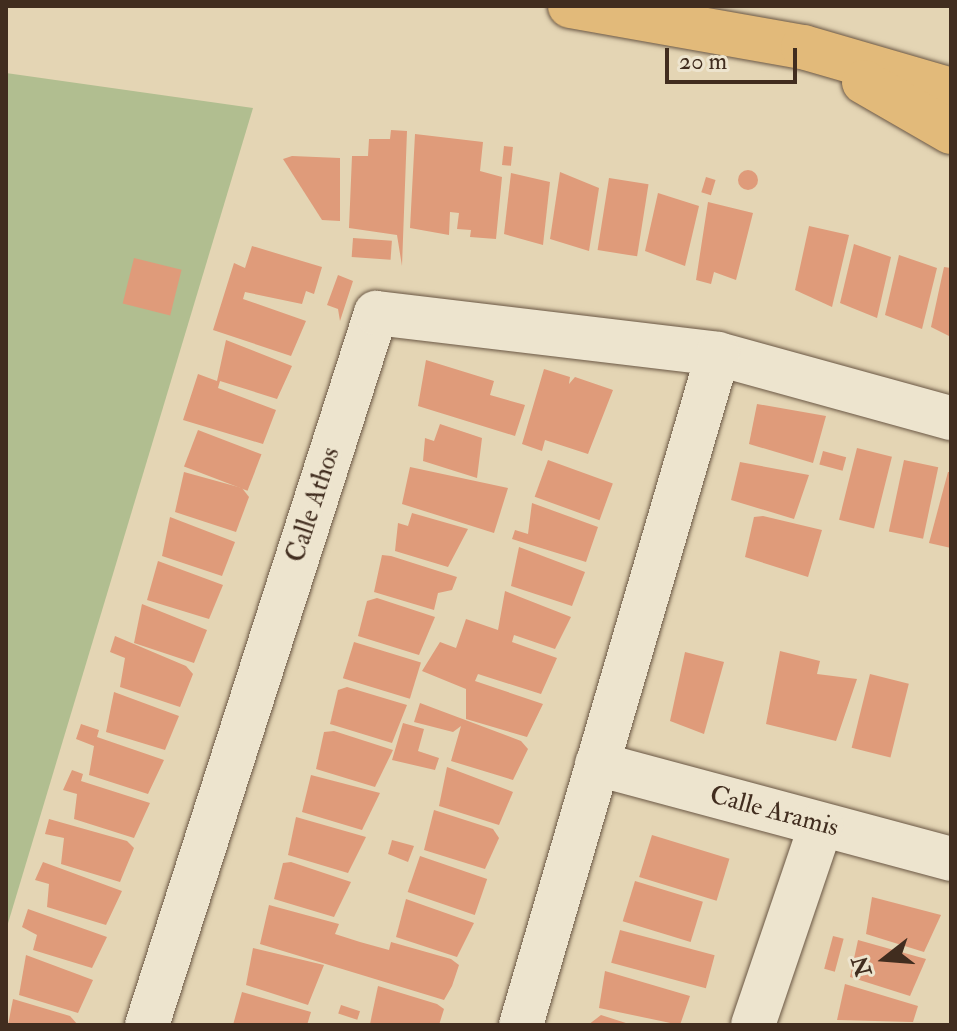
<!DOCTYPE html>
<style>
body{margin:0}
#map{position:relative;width:957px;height:1031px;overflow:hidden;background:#e4d5b4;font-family:"IM FELL Double Pica",serif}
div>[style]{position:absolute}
.green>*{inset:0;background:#b1be90}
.building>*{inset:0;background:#df9b7a;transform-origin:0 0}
.round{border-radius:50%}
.roads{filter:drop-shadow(0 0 2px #6a5744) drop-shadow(0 0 2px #6a5744)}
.street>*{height:44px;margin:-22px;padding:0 22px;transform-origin:22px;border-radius:22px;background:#ede4ce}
.highway>*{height:44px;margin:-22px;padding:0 22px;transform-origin:22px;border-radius:22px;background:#e2ba7a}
span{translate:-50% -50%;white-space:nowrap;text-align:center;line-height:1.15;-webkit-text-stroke:7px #ede4ce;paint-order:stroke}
.street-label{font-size:26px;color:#412d1f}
.frame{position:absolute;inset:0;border:8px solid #412d1f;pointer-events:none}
.north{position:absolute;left:845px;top:919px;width:80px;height:80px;-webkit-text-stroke:6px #ede4ce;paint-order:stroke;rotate:253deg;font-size:22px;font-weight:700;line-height:32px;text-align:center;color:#412d1f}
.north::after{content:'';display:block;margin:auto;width:28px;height:36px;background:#412d1f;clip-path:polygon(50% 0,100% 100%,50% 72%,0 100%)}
.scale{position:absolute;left:665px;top:48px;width:132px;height:36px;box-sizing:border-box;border:4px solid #412d1f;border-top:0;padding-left:10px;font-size:24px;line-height:28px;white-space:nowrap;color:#412d1f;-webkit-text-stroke:6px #ede4ce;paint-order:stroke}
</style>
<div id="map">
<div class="green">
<div style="clip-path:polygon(6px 73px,253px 108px,6px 930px)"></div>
</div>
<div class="building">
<div style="clip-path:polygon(391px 130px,407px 131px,402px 266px,397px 235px,349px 228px,352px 156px,368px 156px,369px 139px,390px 139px)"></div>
<div style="clip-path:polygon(415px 134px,483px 142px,480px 171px,502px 177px,496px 239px,470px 237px,471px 230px,457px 229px,459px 213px,450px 212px,449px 235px,410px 228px)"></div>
<div style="left:504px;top:146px;width:9px;height:19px;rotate:6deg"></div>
<div style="clip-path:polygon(292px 156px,340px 158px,340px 221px,322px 220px,283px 159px)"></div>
<div class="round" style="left:738px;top:170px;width:20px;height:20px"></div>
<div style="clip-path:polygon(560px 172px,599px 188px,589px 251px,550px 239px)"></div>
<div style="clip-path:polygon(511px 173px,550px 182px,543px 245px,504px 234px)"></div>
<div style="left:706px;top:177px;width:10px;height:16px;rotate:17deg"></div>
<div style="left:609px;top:178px;width:40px;height:73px;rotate:9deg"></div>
<div style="clip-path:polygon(658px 193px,699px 206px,685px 266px,645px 251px)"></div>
<div style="clip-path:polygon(708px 202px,753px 213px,736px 280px,714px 272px,711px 284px,696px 280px)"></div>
<div style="clip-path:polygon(809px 226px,849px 235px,832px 307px,795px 290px)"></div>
<div style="left:353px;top:238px;width:39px;height:19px;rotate:4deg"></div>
<div style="clip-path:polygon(854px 244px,891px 257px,877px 318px,840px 303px)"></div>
<div style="clip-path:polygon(252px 246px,322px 267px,314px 294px,306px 291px,302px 304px,245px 292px,243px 299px,306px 321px,291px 356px,213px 330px,234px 263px,245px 268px)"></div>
<div style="clip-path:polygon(899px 255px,937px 268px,922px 329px,885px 315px)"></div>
<div style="left:134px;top:258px;width:49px;height:47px;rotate:14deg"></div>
<div style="clip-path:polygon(944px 267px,951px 268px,951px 337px,931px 327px)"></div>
<div style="clip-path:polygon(338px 275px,353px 281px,340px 321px,338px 309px,327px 305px)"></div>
<div style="clip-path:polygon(226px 340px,292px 366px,277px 399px,220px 381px,218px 388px,276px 410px,263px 444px,183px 420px,198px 374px,217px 381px)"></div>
<div style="clip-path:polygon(426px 360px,494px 381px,490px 395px,525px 405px,515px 436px,418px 406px)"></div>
<div style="clip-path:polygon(544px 369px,570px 377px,569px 384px,575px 377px,613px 390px,588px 454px,545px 440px,542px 451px,522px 444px)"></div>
<div style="clip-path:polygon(757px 404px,826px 416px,813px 463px,749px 444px)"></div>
<div style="clip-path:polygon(440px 424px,482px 438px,477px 478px,423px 461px,425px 438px,434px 441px)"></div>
<div style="left:198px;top:430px;width:68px;height:39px;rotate:21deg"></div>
<div style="left:857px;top:448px;width:36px;height:74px;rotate:14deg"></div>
<div style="left:823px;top:451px;width:24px;height:14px;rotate:15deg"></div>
<div style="left:548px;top:460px;width:69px;height:39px;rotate:20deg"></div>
<div style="left:904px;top:460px;width:35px;height:73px;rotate:12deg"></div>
<div style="clip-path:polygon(740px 462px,809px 475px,794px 519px,731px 500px)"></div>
<div style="clip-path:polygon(410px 467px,508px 488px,494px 533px,402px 504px)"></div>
<div style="clip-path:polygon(184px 472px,242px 488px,249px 497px,236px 532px,175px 512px)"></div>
<div style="clip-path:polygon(948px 472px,951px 472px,951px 548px,929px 543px)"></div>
<div style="clip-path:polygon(532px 503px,598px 527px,586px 562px,512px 539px,515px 530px,528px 534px)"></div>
<div style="clip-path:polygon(412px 513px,468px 529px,448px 567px,395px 551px,398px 523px,408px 526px)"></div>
<div style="clip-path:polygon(763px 516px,822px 530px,808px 577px,745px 557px,754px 517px)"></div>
<div style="clip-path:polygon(170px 517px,235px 542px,222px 576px,162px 556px)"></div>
<div style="clip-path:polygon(519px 547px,585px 572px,572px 606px,511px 586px)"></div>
<div style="clip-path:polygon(382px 555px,391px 556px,457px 577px,452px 590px,438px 593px,434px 610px,374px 592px)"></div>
<div style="clip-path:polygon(158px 561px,223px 585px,209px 619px,147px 600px)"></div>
<div style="clip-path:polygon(505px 591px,571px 617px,555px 649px,514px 635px,512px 642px,557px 658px,541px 694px,478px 674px,475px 681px,543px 704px,527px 737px,466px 719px,466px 689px,422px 671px,440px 642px,456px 648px,466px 619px,498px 630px)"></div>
<div style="clip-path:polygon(377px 598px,435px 617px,419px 655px,358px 636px,367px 601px)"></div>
<div style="clip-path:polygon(142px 604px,207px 630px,194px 663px,134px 643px)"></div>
<div style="clip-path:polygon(115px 636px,186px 666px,193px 674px,180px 707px,120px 687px,125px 658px,110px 652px)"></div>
<div style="left:354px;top:642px;width:70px;height:38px;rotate:17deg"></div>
<div style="clip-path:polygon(780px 651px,820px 661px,817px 674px,857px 679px,836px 741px,766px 724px)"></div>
<div style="clip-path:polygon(685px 652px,724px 662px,704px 734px,670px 721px)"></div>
<div style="left:870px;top:674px;width:40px;height:76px;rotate:14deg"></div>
<div style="clip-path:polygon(347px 687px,407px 705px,392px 743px,330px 724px,338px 690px)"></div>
<div style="clip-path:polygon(114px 692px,179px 716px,165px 750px,106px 732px)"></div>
<div style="clip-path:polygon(420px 703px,521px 741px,528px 749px,513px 780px,451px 761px,461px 726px,453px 732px,414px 722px)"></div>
<div style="clip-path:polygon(403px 723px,424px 729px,418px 751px,439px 758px,435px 770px,392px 760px)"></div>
<div style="clip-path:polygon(81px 724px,99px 730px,97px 737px,164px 760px,148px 794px,89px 775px,94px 746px,76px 739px)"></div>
<div style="clip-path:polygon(334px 731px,393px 750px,375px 787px,316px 769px,324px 732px)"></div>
<div style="clip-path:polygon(447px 767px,513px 792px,499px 825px,439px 806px)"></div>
<div style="clip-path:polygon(72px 770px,83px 774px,81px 781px,150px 803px,134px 838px,74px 819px,77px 794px,63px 790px)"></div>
<div style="clip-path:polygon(311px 775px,380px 793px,362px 830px,302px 812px)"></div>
<div style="clip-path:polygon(434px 810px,493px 829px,499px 838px,485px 869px,424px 850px)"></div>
<div style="clip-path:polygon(296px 817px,366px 837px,348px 873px,288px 855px)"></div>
<div style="clip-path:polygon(49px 819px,127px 841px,134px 848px,120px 882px,61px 864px,64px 838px,45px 834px)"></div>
<div style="left:652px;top:835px;width:81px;height:44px;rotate:17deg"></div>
<div style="clip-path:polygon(392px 840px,414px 846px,408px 862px,388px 854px)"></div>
<div style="left:420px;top:856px;width:71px;height:38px;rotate:19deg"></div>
<div style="clip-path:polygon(43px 862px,122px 891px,106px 925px,47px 907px,49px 884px,35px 880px)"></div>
<div style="clip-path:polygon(291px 862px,351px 882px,334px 917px,274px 899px,283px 863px)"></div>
<div style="left:635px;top:881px;width:71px;height:42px;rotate:17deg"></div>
<div style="clip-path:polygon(872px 897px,941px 915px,924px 952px,866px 934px)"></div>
<div style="clip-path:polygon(406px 899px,474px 923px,457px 957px,396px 937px)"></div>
<div style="clip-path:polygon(269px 905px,339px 924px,335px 934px,360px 942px,389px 950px,391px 942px,451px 959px,459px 965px,452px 986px,444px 1000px,260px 944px)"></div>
<div style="clip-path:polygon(28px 909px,107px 937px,92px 968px,33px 950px,37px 935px,22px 927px)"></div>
<div style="left:620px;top:930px;width:98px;height:34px;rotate:15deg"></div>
<div style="left:833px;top:936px;width:11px;height:34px;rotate:15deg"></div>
<div style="clip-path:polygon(858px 940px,926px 959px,910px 996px,850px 977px)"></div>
<div style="clip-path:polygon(253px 948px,324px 965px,308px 1005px,246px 985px)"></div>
<div style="clip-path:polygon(26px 955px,93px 980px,78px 1013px,19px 995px)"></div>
<div style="clip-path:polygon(605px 971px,690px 996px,680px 1025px,599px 1008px)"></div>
<div style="clip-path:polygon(845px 984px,918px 1006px,913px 1022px,837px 1020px)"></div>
<div style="clip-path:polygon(378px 986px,437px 1004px,444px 1009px,439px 1025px,370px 1024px)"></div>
<div style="clip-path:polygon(242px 992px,311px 1012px,307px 1025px,233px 1025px)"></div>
<div style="clip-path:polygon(13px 999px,70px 1016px,78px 1025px,8px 1025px)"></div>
<div style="left:341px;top:1005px;width:20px;height:9px;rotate:18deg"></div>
<div style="clip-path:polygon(601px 1015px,629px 1024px,629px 1025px,588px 1025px)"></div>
</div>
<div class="roads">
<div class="street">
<div style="left:597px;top:764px;width:367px;rotate:15deg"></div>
<div style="left:147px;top:1025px;width:748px;rotate:-72.17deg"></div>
<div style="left:376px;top:313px;width:344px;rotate:6.8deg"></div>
<div style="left:718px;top:354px;width:242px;rotate:15.4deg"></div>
<div style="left:521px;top:1025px;width:699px;rotate:-73.64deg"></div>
<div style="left:753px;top:1025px;width:211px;rotate:-71.2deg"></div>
</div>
<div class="highway">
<div style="left:570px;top:6px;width:237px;rotate:10deg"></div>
<div style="left:803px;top:47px;width:154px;rotate:16.2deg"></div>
<div style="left:864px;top:82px;width:100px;rotate:29.9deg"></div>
</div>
</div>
<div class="street-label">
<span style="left:314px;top:505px;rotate:-72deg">Calle Athos</span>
<span style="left:774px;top:812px;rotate:15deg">Calle Aramis</span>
</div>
<div class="frame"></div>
<div class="north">N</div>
<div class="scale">20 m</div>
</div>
